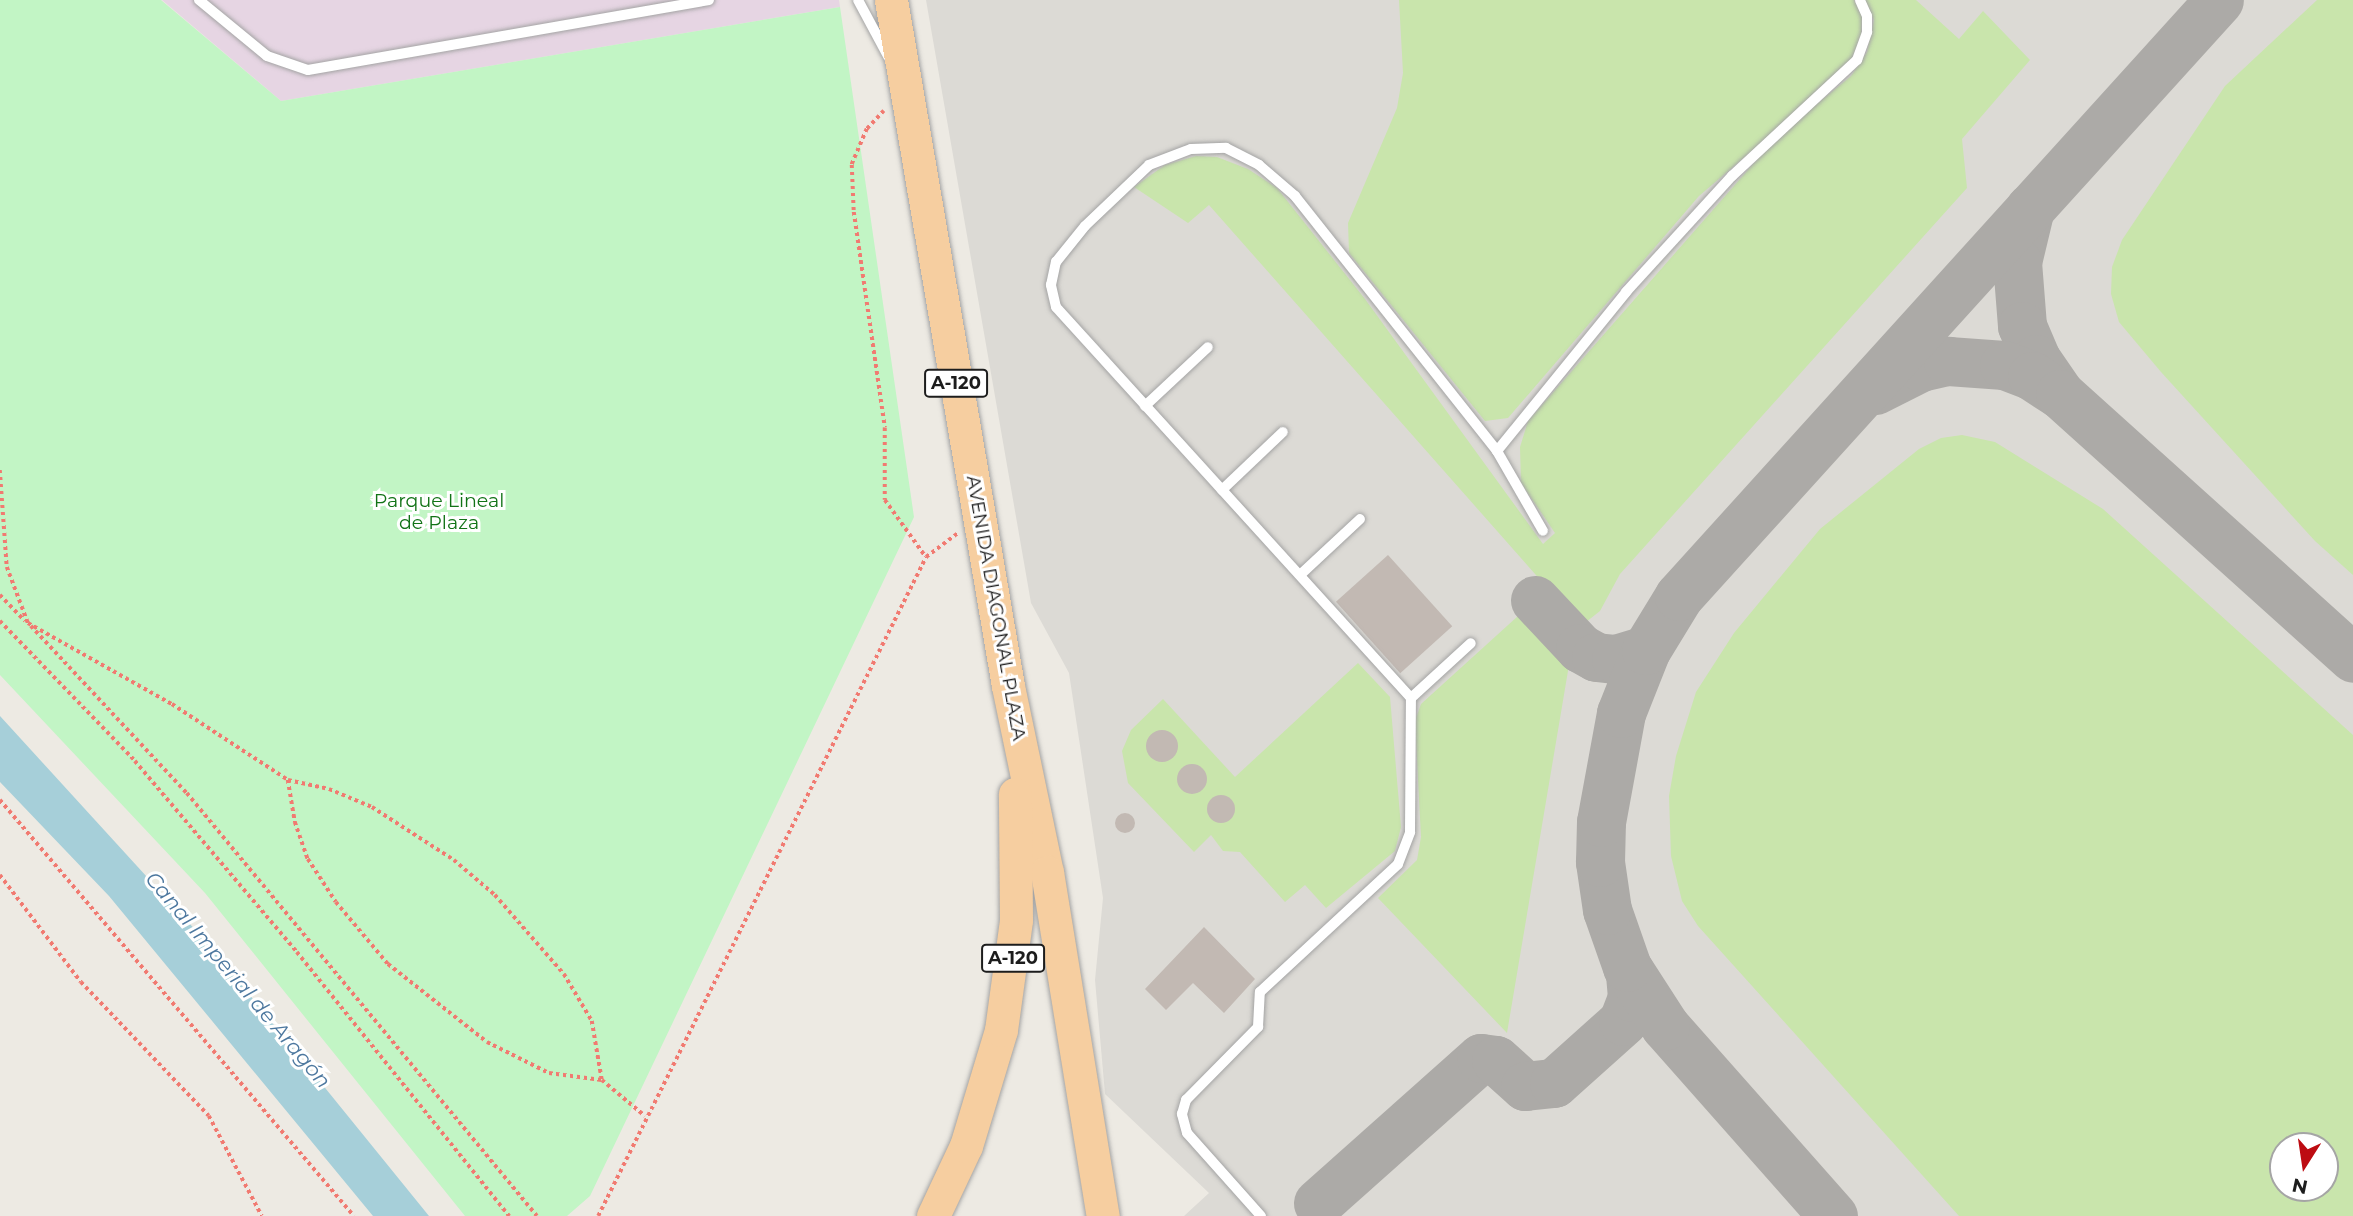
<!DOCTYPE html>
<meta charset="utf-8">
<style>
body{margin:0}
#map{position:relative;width:2353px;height:1216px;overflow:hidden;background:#edeae3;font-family:Montserrat,sans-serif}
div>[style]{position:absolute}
.industrial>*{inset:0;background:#e6d5e3}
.airport>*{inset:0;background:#dcdad5}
.grass>*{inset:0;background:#c9e5ac}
.park>*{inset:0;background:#c2f5c5}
.water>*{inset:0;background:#a6cfd9}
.taxiway>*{height:49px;margin:-24.5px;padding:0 24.5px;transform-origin:24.5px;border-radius:24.5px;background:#acaaa7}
.building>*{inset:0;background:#c2b9b3;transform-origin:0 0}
.round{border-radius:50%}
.path>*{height:3.5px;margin-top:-1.75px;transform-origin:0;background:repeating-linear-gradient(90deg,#f17a71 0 3.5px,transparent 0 7px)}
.roads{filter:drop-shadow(0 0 2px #a4a4a4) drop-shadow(0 0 2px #a4a4a4)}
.service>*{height:10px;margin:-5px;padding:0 5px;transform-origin:5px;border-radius:5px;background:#fff}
.primary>*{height:33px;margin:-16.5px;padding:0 16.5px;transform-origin:16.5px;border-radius:16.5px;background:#f6cea0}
span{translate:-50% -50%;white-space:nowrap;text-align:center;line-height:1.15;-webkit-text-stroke:6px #fff;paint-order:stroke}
.shield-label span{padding:2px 5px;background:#fff;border:2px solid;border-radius:5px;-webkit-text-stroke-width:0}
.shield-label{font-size:18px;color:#1d1d1d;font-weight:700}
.park-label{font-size:19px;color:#127317}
.street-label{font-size:19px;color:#1d1d1d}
.water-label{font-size:21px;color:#4d789f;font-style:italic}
.north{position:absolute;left:2269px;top:1132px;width:70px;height:70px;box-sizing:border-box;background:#fff;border:2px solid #a5a5a5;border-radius:50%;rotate:192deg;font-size:19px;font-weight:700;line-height:28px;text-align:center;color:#1d1d1d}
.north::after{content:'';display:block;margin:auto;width:24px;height:32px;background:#bd0c12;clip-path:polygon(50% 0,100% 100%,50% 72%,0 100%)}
</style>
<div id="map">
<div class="industrial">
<div style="clip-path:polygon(162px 0,839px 0,840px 7px,281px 101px)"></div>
</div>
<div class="airport">
<div style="clip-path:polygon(evenodd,926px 0,2353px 0,2353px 1216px,1184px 1216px,1209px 1193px,1105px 1094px,1095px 980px,1103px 898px,1069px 673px,1031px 603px,926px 0,2283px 1146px,2325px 1146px,2325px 1188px,2283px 1188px,2283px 1146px)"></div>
</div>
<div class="grass">
<div style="clip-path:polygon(1399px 0,1854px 0,1862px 17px,1861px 37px,1851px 60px,1831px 83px,1699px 196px,1508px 418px,1485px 421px,1349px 253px,1348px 223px,1397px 108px,1403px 73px)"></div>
<div style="clip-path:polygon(1865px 0,1916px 0,1959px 39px,1983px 11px,2030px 60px,1962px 139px,1967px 188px,1620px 574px,1600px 611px,1581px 626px,1209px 205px,1188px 223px,1134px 187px,1165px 165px,1196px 156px,1217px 157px,1248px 169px,1277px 188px,1365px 299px,1543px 544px,1555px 533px,1521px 483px,1520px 447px,1528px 421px,1754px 163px,1784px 131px,1851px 76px,1867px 52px,1874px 20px)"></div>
<div style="clip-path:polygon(2317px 0,2353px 0,2353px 575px,2315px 541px,2161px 372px,2119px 322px,2111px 294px,2112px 267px,2122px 240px,2225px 86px)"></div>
<div style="clip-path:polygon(evenodd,1962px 435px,1995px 442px,2103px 509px,2353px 735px,2353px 1216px,1959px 1216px,1698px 926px,1682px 901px,1671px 856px,1669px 796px,1676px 756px,1696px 692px,1734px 633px,1820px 529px,1919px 449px,1941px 438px,1962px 435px,2283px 1146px,2325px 1146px,2325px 1188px,2283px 1188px,2283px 1146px)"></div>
<div style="clip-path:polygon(1518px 616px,1527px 618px,1569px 665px,1507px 1033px,1378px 898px,1417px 860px,1421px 837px,1415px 721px,1421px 704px)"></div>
<div style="clip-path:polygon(1358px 663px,1390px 697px,1401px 827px,1395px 851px,1326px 908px,1305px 885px,1285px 902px,1240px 852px,1223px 851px,1211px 835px,1194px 852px,1128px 783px,1122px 751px,1131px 730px,1163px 699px,1235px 777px)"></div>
</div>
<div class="park">
<div style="clip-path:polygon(0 0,161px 0,281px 101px,840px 7px,914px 517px,590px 1196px,567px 1216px,465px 1216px,205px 893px,0 675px)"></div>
</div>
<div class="water">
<div style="clip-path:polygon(0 716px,210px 946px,429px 1216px,373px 1216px,109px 896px,0 782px)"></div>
</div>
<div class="taxiway">
<div style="left:2030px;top:208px;width:56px;rotate:103.5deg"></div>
<div style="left:2017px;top:262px;width:64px;rotate:85.5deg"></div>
<div style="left:2022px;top:326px;width:36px;rotate:67deg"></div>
<div style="left:2036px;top:359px;width:42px;rotate:55.6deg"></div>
<div style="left:1875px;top:390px;width:51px;rotate:-26.6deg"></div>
<div style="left:1921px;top:367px;width:28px;rotate:-13deg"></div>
<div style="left:1948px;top:361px;width:56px;rotate:4.1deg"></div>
<div style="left:2004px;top:365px;width:30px;rotate:21deg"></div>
<div style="left:2032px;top:376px;width:33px;rotate:33deg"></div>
<div style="left:2060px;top:394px;width:394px;rotate:42deg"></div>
<div style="left:1535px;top:600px;width:66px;rotate:46.8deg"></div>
<div style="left:1580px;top:648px;width:18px;rotate:29deg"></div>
<div style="left:1596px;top:657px;width:20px;rotate:6deg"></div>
<div style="left:1616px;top:659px;width:31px;rotate:-17deg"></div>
<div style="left:1318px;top:1203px;width:218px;rotate:-41.7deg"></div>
<div style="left:1481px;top:1058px;width:15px;rotate:8deg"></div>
<div style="left:1496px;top:1060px;width:39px;rotate:42deg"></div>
<div style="left:1525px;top:1086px;width:29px;rotate:-6deg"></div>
<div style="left:1554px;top:1083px;width:93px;rotate:-41.9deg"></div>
<div style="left:1623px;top:1021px;width:26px;rotate:-69deg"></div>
<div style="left:1632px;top:997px;width:25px;rotate:-95deg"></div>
<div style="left:1833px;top:1216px;width:254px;rotate:-131.5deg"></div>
<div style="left:1665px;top:1026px;width:70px;rotate:-122.8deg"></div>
<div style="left:1627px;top:967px;width:60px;rotate:-109.3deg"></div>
<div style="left:1607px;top:910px;width:49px;rotate:-98.3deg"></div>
<div style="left:1600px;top:862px;width:40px;rotate:-88.6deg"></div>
<div style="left:1601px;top:822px;width:111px;rotate:-79.6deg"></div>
<div style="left:1621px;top:713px;width:68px;rotate:-68.4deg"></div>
<div style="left:1646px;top:650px;width:63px;rotate:-58.6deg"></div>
<div style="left:1679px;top:596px;width:804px;rotate:-47.82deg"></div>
</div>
<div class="building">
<div style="left:1388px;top:555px;width:96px;height:70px;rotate:48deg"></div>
<div class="round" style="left:1146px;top:730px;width:32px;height:32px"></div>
<div class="round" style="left:1177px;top:764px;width:30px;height:30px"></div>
<div class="round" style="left:1207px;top:795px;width:28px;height:28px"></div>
<div class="round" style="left:1115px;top:813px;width:20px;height:20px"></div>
<div style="clip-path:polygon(1204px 927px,1255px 979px,1224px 1013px,1193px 983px,1166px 1010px,1145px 989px)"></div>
</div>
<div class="path">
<div style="left:884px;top:111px;width:25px;rotate:133deg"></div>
<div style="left:867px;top:129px;width:39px;rotate:113deg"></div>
<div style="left:852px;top:165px;width:47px;rotate:87.6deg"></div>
<div style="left:854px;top:212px;width:218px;rotate:81.8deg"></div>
<div style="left:885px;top:428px;width:72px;rotate:90deg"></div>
<div style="left:885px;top:500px;width:70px;rotate:54.3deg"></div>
<div style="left:0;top:470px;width:97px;rotate:85.9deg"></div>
<div style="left:7px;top:567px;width:60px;rotate:69.4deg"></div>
<div style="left:28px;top:623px;width:165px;rotate:29.4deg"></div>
<div style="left:172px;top:704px;width:139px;rotate:33.2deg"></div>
<div style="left:288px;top:780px;width:42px;rotate:12.4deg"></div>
<div style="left:329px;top:789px;width:47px;rotate:22.7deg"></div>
<div style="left:372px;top:807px;width:98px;rotate:32.9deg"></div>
<div style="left:454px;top:860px;width:54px;rotate:40.5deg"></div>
<div style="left:495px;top:895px;width:105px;rotate:48.9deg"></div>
<div style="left:564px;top:974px;width:55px;rotate:59.2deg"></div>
<div style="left:592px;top:1021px;width:60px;rotate:80.4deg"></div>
<div style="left:0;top:595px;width:36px;rotate:46deg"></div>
<div style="left:0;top:621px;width:194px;rotate:46deg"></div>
<div style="left:135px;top:761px;width:250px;rotate:49.7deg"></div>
<div style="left:297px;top:952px;width:339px;rotate:51.2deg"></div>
<div style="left:31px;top:626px;width:229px;rotate:47deg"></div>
<div style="left:187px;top:793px;width:549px;rotate:50.39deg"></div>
<div style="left:288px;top:780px;width:43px;rotate:80.5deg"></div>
<div style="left:295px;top:822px;width:39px;rotate:71deg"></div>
<div style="left:308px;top:859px;width:51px;rotate:56.9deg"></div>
<div style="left:336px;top:902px;width:81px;rotate:50deg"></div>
<div style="left:388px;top:964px;width:126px;rotate:38.2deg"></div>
<div style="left:487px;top:1042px;width:69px;rotate:26.6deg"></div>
<div style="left:549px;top:1073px;width:53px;rotate:7.5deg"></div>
<div style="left:602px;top:1080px;width:56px;rotate:39.9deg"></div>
<div style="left:0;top:800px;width:546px;rotate:49.6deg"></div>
<div style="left:0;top:875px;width:134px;rotate:52.9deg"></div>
<div style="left:81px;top:982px;width:185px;rotate:46.3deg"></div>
<div style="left:209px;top:1116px;width:113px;rotate:62.1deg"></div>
<div style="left:598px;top:1216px;width:736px;rotate:-63.54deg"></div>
<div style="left:926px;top:557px;width:39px;rotate:-37deg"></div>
</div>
<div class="roads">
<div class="service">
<div style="left:199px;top:0;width:88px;rotate:39.5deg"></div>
<div style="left:267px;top:56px;width:43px;rotate:18.9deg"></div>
<div style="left:308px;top:70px;width:407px;rotate:-9.9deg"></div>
<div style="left:858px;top:0;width:64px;rotate:61.8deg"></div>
<div style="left:1145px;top:406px;width:86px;rotate:-43.1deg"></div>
<div style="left:1497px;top:451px;width:205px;rotate:-50.9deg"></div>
<div style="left:1626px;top:292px;width:157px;rotate:-47.6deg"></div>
<div style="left:1732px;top:176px;width:171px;rotate:-42.9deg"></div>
<div style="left:1857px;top:60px;width:30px;rotate:-70deg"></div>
<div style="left:1867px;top:32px;width:16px;rotate:-90deg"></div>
<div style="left:1867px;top:16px;width:17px;rotate:-114deg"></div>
<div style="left:1222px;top:490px;width:84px;rotate:-43.6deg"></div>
<div style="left:1300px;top:575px;width:82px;rotate:-43deg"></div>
<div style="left:1411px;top:698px;width:528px;rotate:-132.24deg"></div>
<div style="left:1056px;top:307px;width:23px;rotate:-103deg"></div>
<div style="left:1051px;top:285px;width:24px;rotate:-78deg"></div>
<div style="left:1056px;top:262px;width:46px;rotate:-51.1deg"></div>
<div style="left:1085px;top:226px;width:88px;rotate:-43.6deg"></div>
<div style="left:1149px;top:165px;width:45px;rotate:-20.9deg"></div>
<div style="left:1191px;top:149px;width:35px;rotate:-2deg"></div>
<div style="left:1226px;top:148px;width:37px;rotate:27deg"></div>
<div style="left:1259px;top:165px;width:48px;rotate:40.7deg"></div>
<div style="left:1295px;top:196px;width:325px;rotate:51.6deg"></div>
<div style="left:1497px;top:451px;width:92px;rotate:60.1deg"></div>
<div style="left:1261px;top:1216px;width:111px;rotate:-131.7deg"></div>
<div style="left:1187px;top:1133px;width:20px;rotate:-105deg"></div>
<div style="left:1182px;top:1114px;width:15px;rotate:-74deg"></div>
<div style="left:1186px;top:1100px;width:103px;rotate:-45.4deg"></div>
<div style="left:1258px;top:1027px;width:35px;rotate:-87deg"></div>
<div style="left:1260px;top:992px;width:188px;rotate:-42.8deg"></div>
<div style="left:1398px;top:864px;width:34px;rotate:-69deg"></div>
<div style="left:1410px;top:832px;width:134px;rotate:-89.6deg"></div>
<div style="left:1411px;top:698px;width:81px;rotate:-42.5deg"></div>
</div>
<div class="primary">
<div style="left:891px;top:0;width:696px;rotate:80.32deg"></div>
<div style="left:1008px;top:686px;width:190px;rotate:78.2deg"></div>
<div style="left:1047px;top:872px;width:349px;rotate:80.8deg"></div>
<div style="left:933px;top:1216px;width:77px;rotate:-64.8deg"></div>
<div style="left:966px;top:1146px;width:121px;rotate:-73.2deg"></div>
<div style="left:1001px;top:1030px;width:111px;rotate:-82.2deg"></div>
<div style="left:1016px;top:920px;width:126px;rotate:-90.5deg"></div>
</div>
</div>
<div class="shield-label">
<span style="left:956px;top:383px">A-120</span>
<span style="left:1013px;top:958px">A-120</span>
</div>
<div class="park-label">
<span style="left:439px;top:512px">Parque Lineal<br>de Plaza</span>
</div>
<div class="street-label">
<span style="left:996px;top:608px;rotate:80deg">AVENIDA DIAGONAL PLAZA</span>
</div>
<div class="water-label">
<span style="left:238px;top:980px;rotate:50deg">Canal Imperial de Aragón</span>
</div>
<div class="north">N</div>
</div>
